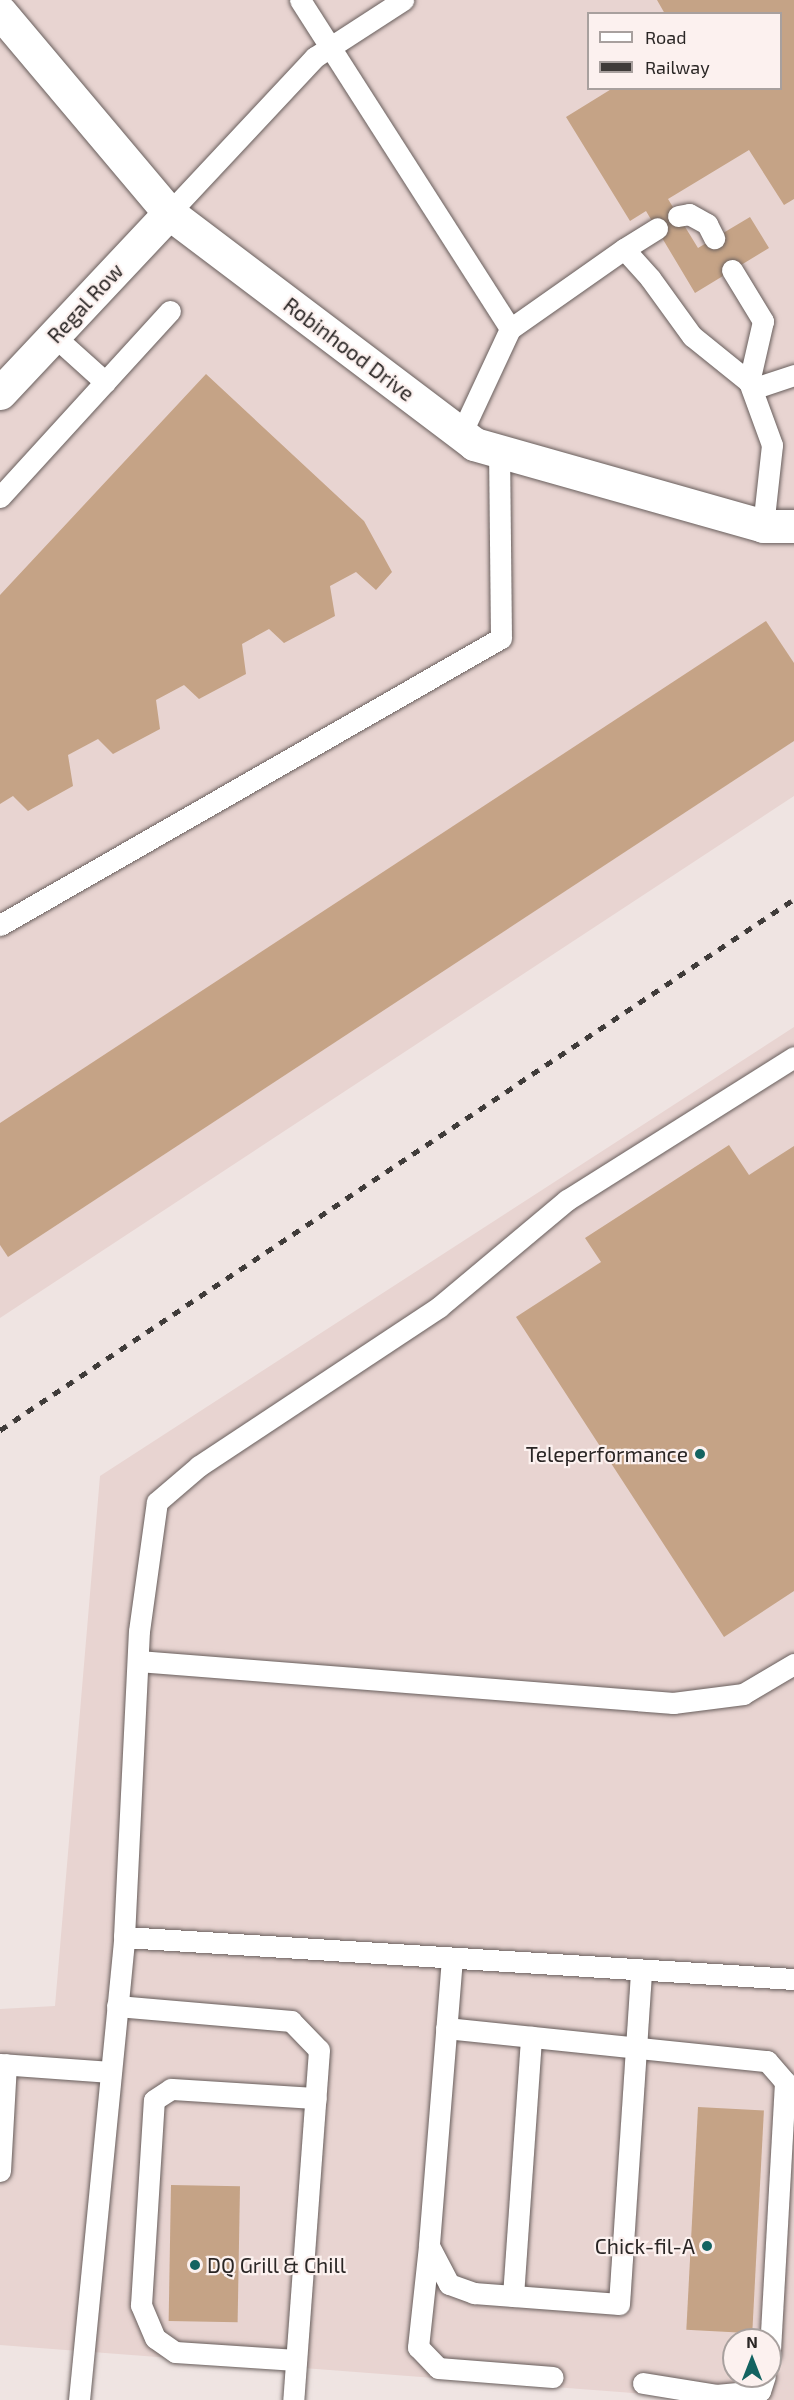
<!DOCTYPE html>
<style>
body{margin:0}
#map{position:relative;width:794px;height:2400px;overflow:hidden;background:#efe4e2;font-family:"Exo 2",sans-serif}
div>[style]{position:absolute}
.built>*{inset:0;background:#e8d4d1}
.building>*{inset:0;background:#c5a386;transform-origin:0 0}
.roads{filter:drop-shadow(0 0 2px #685e5c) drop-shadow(0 0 2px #685e5c)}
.service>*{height:21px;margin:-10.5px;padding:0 10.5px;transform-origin:10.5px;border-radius:10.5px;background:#fff}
.minor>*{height:33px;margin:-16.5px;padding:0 16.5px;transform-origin:16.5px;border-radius:16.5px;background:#fff}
.rail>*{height:4.5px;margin-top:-2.25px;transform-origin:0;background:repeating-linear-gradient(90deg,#3f3b39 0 8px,transparent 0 16px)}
.dots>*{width:16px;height:16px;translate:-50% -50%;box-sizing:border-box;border:3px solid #fcf1ef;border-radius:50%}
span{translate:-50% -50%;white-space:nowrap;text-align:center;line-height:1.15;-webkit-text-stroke:4.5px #fcf1ef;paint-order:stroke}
.street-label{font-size:21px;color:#2a2625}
.poi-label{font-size:21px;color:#2a2625}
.right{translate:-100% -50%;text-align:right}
.left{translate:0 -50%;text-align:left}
.legend{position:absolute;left:587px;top:12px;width:195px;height:78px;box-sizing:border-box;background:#fcf1ef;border:2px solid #a8a09e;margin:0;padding:8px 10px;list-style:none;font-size:18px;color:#2a2625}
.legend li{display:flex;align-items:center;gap:12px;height:30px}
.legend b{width:30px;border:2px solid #a8a09e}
.north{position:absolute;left:722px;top:2328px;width:60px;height:60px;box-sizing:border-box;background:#fcf1ef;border:2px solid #a8a09e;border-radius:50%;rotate:0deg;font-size:16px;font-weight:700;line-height:24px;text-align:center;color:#2a2625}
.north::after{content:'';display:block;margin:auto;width:21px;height:27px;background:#136361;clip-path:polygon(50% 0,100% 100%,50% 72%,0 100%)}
</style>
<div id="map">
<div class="built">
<div style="clip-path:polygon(evenodd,0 0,794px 0,794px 796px,0 1318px,0 0,588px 14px,780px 14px,780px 88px,588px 88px,588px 14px)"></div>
<div style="clip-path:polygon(evenodd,794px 1027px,794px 2400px,725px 2400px,0 2345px,0 2009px,55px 2006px,100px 1476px,794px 1027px,734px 2340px,770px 2340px,770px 2376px,734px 2376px,734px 2340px)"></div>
</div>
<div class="building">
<div style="clip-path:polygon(657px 0,794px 0,794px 199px,784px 205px,749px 150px,668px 199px,698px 248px,750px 217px,769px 248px,695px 293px,646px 211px,630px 221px,566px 117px,613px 88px,780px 88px,780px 14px,665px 14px)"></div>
<div style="clip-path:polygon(206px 374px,364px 521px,392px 572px,376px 590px,356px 572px,330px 586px,335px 616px,284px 643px,269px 629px,242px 644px,246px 674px,199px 699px,184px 685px,156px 700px,160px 729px,113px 754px,98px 739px,68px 755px,73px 786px,28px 811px,13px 796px,0 804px,0 595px)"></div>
<div style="clip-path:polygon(766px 621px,794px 663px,794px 741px,8px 1257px,0 1245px,0 1123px)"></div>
<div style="clip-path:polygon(729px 1145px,749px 1175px,794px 1146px,794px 1591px,724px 1637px,516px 1317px,601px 1262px,585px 1238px)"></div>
<div style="left:698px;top:2107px;width:66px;height:223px;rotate:3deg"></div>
<div style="left:171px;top:2185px;width:69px;height:136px;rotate:1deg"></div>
</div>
<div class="roads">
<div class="service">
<div style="left:300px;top:0;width:390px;rotate:57.4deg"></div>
<div style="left:169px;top:213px;width:214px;rotate:-46.9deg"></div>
<div style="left:315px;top:57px;width:105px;rotate:-32.9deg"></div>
<div style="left:678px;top:216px;width:11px;rotate:-10deg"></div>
<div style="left:689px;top:214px;width:21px;rotate:29deg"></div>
<div style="left:707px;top:224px;width:16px;rotate:63deg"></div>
<div style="left:624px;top:249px;width:39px;rotate:-32deg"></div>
<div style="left:732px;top:270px;width:60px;rotate:58.7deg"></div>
<div style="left:763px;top:321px;width:63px;rotate:102.9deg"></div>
<div style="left:54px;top:336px;width:69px;rotate:42deg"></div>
<div style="left:752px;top:389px;width:44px;rotate:-18.4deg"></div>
<div style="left:461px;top:434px;width:116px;rotate:-65deg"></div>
<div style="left:510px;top:329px;width:139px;rotate:-35.1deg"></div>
<div style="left:624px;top:249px;width:39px;rotate:48deg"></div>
<div style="left:650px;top:278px;width:72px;rotate:54.1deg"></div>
<div style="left:692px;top:336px;width:73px;rotate:38.9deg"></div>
<div style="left:749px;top:382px;width:67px;rotate:69.9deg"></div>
<div style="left:772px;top:445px;width:81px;rotate:96.3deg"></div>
<div style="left:0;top:497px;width:252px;rotate:-47.6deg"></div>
<div style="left:0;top:925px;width:577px;rotate:-29.81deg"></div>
<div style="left:501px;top:638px;width:187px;rotate:-90.6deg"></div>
<div style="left:138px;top:1661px;width:537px;rotate:4.49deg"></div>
<div style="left:673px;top:1703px;width:71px;rotate:-7.3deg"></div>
<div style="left:743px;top:1694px;width:59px;rotate:-30.5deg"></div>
<div style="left:124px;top:1937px;width:306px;rotate:-87.2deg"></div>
<div style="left:139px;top:1631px;width:130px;rotate:-82.1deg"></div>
<div style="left:157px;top:1502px;width:55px;rotate:-40.6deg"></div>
<div style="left:199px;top:1466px;width:288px;rotate:-33.5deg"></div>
<div style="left:439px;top:1307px;width:167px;rotate:-39.9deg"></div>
<div style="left:567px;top:1200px;width:268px;rotate:-32.2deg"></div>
<div style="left:452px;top:1958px;width:289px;rotate:94.6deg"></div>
<div style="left:429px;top:2246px;width:43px;rotate:62.2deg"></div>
<div style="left:449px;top:2284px;width:27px;rotate:20deg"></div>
<div style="left:474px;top:2293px;width:145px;rotate:4.3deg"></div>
<div style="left:619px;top:2304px;width:335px;rotate:-86.2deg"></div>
<div style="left:117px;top:2006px;width:175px;rotate:4.9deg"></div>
<div style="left:291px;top:2021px;width:40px;rotate:46deg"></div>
<div style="left:319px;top:2050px;width:351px;rotate:94.2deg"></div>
<div style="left:446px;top:2028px;width:323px;rotate:5.9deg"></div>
<div style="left:767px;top:2061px;width:28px;rotate:49deg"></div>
<div style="left:785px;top:2082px;width:272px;rotate:93.2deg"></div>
<div style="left:0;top:2064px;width:111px;rotate:4.1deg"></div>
<div style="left:0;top:2171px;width:107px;rotate:-86.8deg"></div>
<div style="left:429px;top:2246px;width:102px;rotate:96.2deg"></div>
<div style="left:418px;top:2347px;width:29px;rotate:46deg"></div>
<div style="left:438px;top:2368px;width:115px;rotate:4.5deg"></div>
<div style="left:513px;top:2296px;width:260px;rotate:-86deg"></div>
<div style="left:296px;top:2360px;width:121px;rotate:-176.2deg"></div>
<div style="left:175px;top:2352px;width:24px;rotate:-145deg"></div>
<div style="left:155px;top:2338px;width:36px;rotate:-113deg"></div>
<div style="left:141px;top:2305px;width:205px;rotate:-86.4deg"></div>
<div style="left:154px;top:2100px;width:20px;rotate:-33deg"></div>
<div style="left:171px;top:2089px;width:145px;rotate:3.6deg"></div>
<div style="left:643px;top:2383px;width:74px;rotate:9.3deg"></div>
<div style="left:716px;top:2395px;width:44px;rotate:-5.2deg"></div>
<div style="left:760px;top:2391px;width:16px;rotate:-72deg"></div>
<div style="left:79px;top:2400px;width:465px;rotate:-84.4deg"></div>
<div style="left:124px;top:1937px;width:671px;rotate:3.59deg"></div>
</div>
<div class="minor">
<div style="left:0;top:12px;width:263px;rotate:49.9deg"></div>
<div style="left:169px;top:213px;width:383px;rotate:37.1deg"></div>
<div style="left:474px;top:444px;width:300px;rotate:15.8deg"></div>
<div style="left:763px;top:526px;width:31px"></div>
<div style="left:0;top:393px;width:247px;rotate:-46.8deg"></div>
</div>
</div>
<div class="rail">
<div style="left:0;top:1430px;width:955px;rotate:-33.77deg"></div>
</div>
<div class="dots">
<div style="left:700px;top:1454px;background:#136361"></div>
<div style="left:707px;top:2246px;background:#136361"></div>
<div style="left:195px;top:2265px;background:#136361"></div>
</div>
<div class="street-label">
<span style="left:85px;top:303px;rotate:-47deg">Regal Row</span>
<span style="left:349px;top:349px;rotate:37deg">Robinhood Drive</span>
</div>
<div class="poi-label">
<span class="right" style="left:688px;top:1454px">Teleperformance</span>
<span class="right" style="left:695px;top:2246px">Chick-fil-A</span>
<span class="left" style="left:207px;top:2265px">DQ Grill &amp; Chill</span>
</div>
<ul class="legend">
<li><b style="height:8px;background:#fff"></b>Road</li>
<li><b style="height:8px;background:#3f3b39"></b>Railway</li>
</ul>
<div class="north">N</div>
</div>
